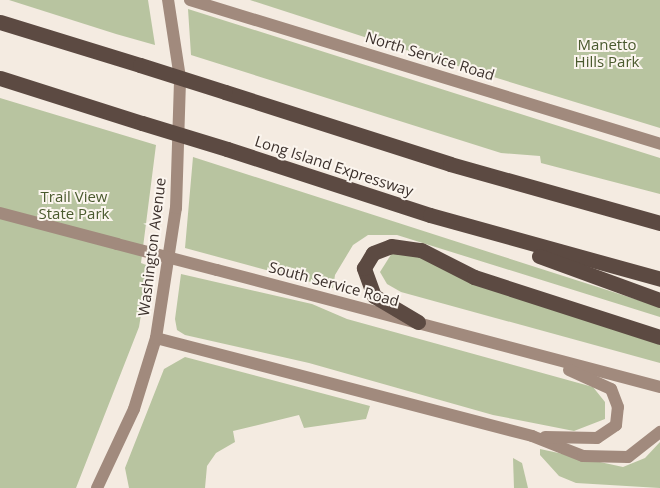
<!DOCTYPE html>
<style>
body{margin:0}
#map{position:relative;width:660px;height:488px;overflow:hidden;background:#f4ebe1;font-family:"Open Sans",sans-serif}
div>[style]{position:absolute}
.green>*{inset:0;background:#b8c4a0}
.secondary>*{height:12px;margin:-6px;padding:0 6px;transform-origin:6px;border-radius:6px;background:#a18a7d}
.motorway>*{height:15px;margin:-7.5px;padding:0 7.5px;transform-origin:7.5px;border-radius:7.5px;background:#5c4a42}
.secondary-bridge>*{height:12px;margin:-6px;padding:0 6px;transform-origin:6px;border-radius:6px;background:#a18a7d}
.motorway-bridge>*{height:15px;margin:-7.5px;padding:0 7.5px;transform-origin:7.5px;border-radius:7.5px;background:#5c4a42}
span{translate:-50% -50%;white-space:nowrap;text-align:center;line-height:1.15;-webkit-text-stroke:4px #fbf5ee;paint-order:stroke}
.park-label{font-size:15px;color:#4a5a2e}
.street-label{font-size:15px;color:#3b302b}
</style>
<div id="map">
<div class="green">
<div style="clip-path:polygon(9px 0,148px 0,155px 45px,116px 34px)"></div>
<div style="clip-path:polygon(250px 0,660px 0,660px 128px,386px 44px)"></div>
<div style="clip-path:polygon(188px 9px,660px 158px,660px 194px,541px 163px,540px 156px,501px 153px,191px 55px)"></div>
<div style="clip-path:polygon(0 98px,156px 145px,141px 263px,149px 266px,139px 327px,76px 488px,0 488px)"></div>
<div style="clip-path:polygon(193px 157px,660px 307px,660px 317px,397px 235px,368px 235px,353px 245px,335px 275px,333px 288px,185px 248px)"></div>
<div style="clip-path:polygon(406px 252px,660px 342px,660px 363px,401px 292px,387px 284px,380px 272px,392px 253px)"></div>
<div style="clip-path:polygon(181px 274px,312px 304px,347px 319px,593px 387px,605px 402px,605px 419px,574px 431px,493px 415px,309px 363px,185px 335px,177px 330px,175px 319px)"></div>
<div style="clip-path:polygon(185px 357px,370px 406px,366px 419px,304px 428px,299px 415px,233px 431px,235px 442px,216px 453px,207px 466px,205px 488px,129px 488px,125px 468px,164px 369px)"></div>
<div style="clip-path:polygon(660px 442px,660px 488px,576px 483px,559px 476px,540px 455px,540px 449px,623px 467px,645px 458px)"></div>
<div style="clip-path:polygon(513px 458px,522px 463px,528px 488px,514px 488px)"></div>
</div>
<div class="secondary">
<div style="left:190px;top:0;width:492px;rotate:17deg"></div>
<div style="left:0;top:213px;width:121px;rotate:14.8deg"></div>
<div style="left:217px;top:270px;width:458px;rotate:14.8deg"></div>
<div style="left:156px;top:338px;width:389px;rotate:14.6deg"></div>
<div style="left:532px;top:436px;width:55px;rotate:21.4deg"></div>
<div style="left:583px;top:456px;width:45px;rotate:1.3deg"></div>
<div style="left:628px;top:457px;width:41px;rotate:-38deg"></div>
<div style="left:545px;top:437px;width:52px;rotate:1.1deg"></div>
<div style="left:597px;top:438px;width:23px;rotate:-34deg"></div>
<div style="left:616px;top:425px;width:18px;rotate:-84deg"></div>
<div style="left:618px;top:407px;width:19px;rotate:-111deg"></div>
<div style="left:611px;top:389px;width:46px;rotate:-155.7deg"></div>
<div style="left:97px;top:488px;width:87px;rotate:-64.9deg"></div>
<div style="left:134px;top:409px;width:74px;rotate:-72.8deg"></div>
<div style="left:156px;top:338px;width:132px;rotate:-81.3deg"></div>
<div style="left:176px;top:208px;width:130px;rotate:-88.2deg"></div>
<div style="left:180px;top:78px;width:79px;rotate:-98.7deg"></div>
</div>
<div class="motorway">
<div style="left:0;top:22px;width:146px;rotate:17.1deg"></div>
<div style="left:0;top:78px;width:149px;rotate:17.6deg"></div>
<div style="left:225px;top:92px;width:236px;rotate:17.7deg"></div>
<div style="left:450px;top:164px;width:218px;rotate:15.7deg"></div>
<div style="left:227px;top:149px;width:213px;rotate:18deg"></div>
<div style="left:430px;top:215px;width:239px;rotate:15.5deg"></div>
<div style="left:539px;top:256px;width:129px;rotate:20deg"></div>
<div style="left:418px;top:322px;width:51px;rotate:-149.4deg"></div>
<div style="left:374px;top:296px;width:30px;rotate:-110deg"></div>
<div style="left:364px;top:268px;width:17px;rotate:-59deg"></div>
<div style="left:373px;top:253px;width:19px;rotate:-21deg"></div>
<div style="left:391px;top:246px;width:30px;rotate:8deg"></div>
<div style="left:421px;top:250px;width:59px;rotate:27deg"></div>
<div style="left:474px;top:277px;width:195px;rotate:17.9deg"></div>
</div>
<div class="secondary-bridge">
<div style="left:117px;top:244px;width:103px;rotate:14.6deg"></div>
</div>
<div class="motorway-bridge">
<div style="left:140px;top:65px;width:89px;rotate:17.6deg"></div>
<div style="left:142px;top:123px;width:89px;rotate:17deg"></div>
</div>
<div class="park-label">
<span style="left:607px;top:53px">Manetto<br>Hills Park</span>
<span style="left:74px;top:205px">Trail View<br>State Park</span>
</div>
<div class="street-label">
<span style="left:430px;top:56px;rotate:17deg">North Service Road</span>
<span style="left:334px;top:166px;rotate:18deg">Long Island Expressway</span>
<span style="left:152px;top:247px;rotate:-83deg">Washington Avenue</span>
<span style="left:334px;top:284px;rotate:15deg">South Service Road</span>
</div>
</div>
